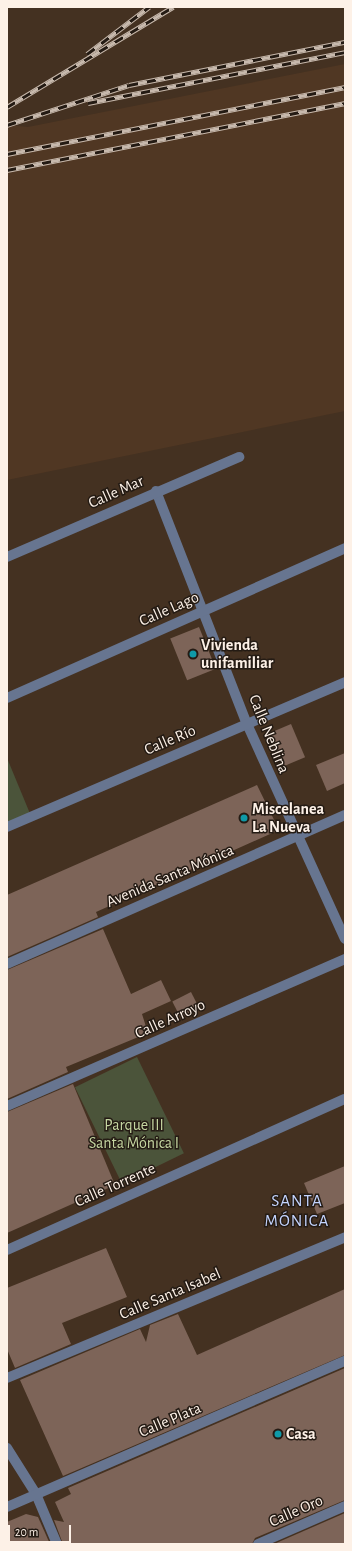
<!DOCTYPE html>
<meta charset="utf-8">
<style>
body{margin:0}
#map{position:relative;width:352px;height:1551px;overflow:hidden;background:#443121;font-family:"Alegreya Sans",sans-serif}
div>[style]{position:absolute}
.built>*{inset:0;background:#503723}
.green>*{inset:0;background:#4b543a;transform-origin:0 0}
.building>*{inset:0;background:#7d6458;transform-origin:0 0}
.street>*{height:10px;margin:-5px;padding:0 5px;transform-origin:5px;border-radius:5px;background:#677590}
.rail>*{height:4.5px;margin-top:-2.25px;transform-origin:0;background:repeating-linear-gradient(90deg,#241b14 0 9px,#c7b9ad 0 18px);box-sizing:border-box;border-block:1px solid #c7b9ad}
.dots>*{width:11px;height:11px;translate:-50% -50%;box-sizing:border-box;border:2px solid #241b14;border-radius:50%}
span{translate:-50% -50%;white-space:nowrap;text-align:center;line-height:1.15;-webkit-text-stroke:3px #241b14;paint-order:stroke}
.street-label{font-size:16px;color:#fdf1e7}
.poi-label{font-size:16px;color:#fdf1e7;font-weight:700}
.left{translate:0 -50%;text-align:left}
.park-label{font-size:16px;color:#c5d6a1}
.neighbourhood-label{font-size:17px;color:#c4d4fe;letter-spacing:1px}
.frame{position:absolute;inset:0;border:8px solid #fdf1e7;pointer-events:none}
.scale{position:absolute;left:8px;top:1525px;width:63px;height:18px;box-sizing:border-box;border:2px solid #fdf1e7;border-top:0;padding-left:5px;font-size:12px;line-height:14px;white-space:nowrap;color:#fdf1e7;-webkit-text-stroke:3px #241b14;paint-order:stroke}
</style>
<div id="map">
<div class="built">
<div style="clip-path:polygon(345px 64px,345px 411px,7px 480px,7px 125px,28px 127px)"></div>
</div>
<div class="green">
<div style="clip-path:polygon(7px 758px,31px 816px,7px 827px)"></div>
<div style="left:137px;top:1057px;width:107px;height:69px;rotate:64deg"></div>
</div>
<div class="building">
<div style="left:199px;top:627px;width:45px;height:31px;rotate:68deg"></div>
<div style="left:291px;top:724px;width:36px;height:25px;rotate:67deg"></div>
<div style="clip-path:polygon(345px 753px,345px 783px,327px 791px,316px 765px)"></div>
<div style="clip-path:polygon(257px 785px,279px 830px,96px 912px,98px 917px,7px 957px,7px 895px)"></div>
<div style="clip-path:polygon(103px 929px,131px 994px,161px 980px,171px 1001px,142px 1014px,148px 1033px,66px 1067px,68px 1072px,7px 1099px,7px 970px)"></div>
<div style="left:191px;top:992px;width:18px;height:21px;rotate:63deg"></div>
<div style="clip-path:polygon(73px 1084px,115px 1185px,7px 1233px,7px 1112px)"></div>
<div style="clip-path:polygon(345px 1166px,345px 1203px,317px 1214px,304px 1183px)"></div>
<div style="clip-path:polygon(106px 1248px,127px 1297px,62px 1323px,71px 1344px,15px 1368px,7px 1349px,7px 1288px)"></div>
<div style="clip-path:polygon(345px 1289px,345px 1355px,63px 1476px,20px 1380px,140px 1329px,146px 1342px,150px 1325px,178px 1314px,197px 1355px)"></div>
<div style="clip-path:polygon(345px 1368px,345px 1500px,255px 1538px,252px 1544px,63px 1544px,54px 1520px,64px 1522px,55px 1502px,71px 1494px,68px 1488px)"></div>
<div style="clip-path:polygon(345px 1513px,345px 1544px,274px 1544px)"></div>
<div style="clip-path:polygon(26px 1514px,38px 1517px,50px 1544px,7px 1544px,7px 1522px)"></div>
</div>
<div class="street">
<div style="left:156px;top:491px;width:250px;rotate:68.7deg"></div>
<div style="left:247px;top:724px;width:236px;rotate:65.5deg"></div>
<div style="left:7px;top:557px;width:253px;rotate:-23.3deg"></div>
<div style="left:7px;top:698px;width:370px;rotate:-23.9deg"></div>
<div style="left:7px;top:827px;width:368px;rotate:-23.2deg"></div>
<div style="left:7px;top:964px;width:369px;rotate:-23.8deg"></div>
<div style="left:7px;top:1106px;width:369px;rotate:-23.5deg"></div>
<div style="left:7px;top:1250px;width:370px;rotate:-24.1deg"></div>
<div style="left:7px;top:1378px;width:366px;rotate:-22.6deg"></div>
<div style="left:7px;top:1448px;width:54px;rotate:57.8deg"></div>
<div style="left:36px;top:1494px;width:54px;rotate:67.2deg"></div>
<div style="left:7px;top:1507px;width:368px;rotate:-23.4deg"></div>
<div style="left:258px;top:1544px;width:95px;rotate:-23.6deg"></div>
</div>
<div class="rail">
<div style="left:87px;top:54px;width:78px;rotate:-37.2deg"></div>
<div style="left:88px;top:103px;width:262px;rotate:-11.2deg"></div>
<div style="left:7px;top:107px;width:194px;rotate:-31.1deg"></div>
<div style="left:7px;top:125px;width:128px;rotate:-18.2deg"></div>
<div style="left:129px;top:85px;width:220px;rotate:-11.3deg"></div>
<div style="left:7px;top:154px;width:345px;rotate:-11.2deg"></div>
<div style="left:7px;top:170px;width:345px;rotate:-11.2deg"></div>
</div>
<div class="dots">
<div style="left:193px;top:654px;background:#0f9aa8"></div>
<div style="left:244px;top:818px;background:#0f9aa8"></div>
<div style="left:278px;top:1434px;background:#0f9aa8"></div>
</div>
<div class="street-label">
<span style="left:116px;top:492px;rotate:-24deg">Calle Mar</span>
<span style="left:169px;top:609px;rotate:-24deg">Calle Lago</span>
<span style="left:269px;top:734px;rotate:68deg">Calle Neblina</span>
<span style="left:170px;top:740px;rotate:-23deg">Calle Río</span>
<span style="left:170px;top:876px;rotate:-23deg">Avenida Santa Mónica</span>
<span style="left:170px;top:1019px;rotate:-24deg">Calle Arroyo</span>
<span style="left:115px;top:1185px;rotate:-24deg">Calle Torrente</span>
<span style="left:170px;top:1294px;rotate:-23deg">Calle Santa Isabel</span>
<span style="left:170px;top:1420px;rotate:-23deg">Calle Plata</span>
<span style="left:296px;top:1511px;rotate:-24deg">Calle Oro</span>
</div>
<div class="poi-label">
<span class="left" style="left:201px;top:654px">Vivienda<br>unifamiliar</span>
<span class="left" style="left:252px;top:818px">Miscelanea<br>La Nueva</span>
<span class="left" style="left:286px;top:1434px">Casa</span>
</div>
<div class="park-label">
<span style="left:134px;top:1134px">Parque III<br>Santa Mónica I</span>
</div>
<div class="neighbourhood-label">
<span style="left:297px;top:1211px">SANTA<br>MÓNICA</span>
</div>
<div class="frame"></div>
<div class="scale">20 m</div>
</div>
